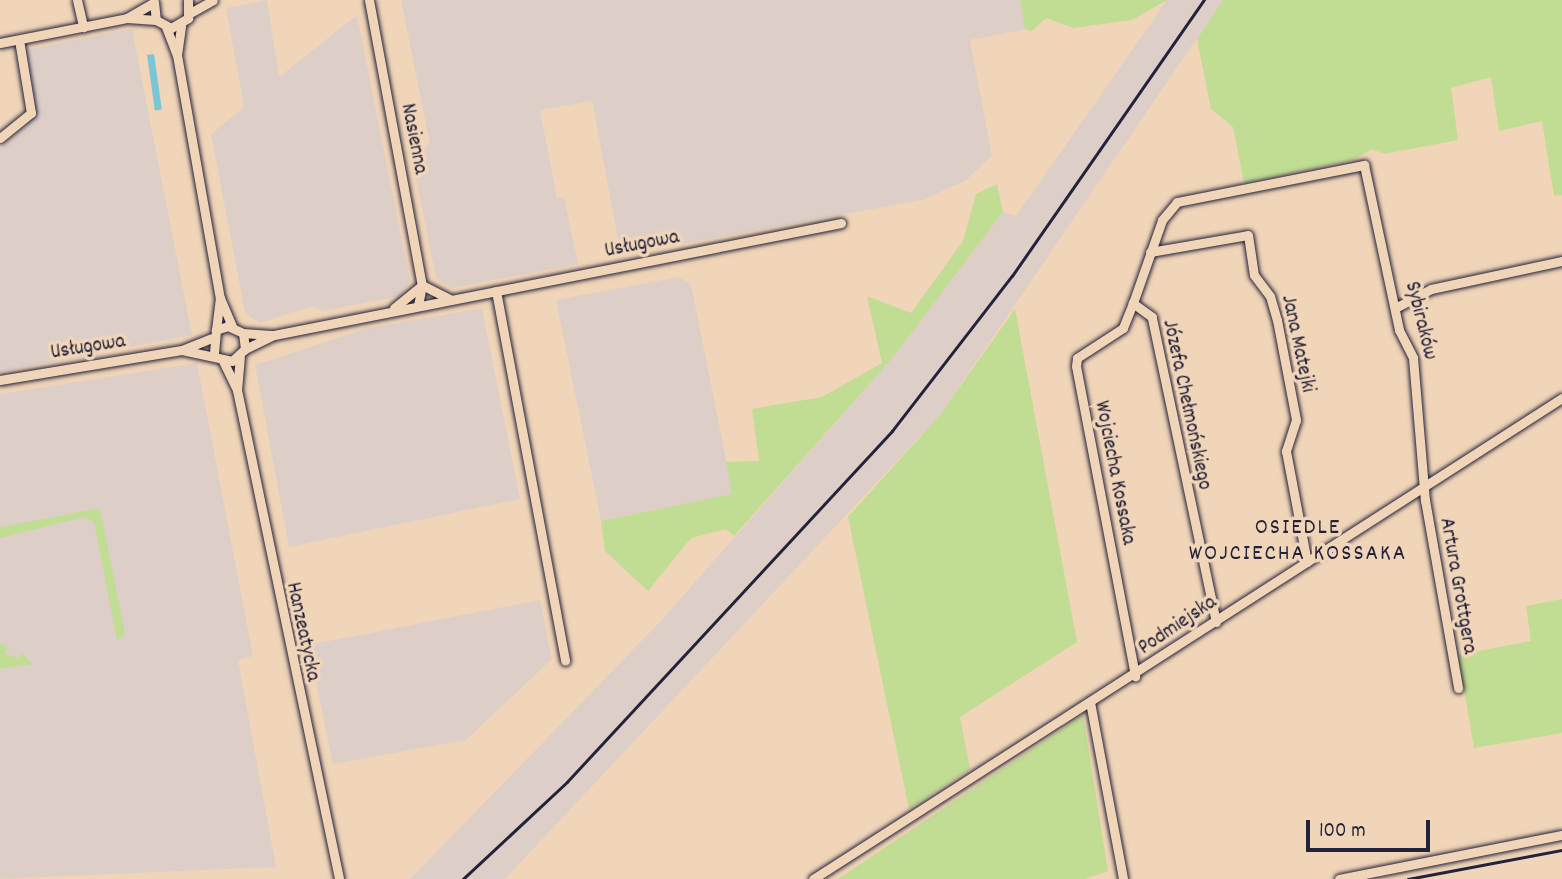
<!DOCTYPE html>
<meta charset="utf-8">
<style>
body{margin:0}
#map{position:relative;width:1562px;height:879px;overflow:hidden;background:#f1d5b8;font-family:Dekko,sans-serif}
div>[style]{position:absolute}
.built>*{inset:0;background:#ddcfc8}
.green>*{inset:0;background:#c1dc93}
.water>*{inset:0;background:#79c6d7;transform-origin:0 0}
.roads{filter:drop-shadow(0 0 2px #22223b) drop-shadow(0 0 2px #22223b)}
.minor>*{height:9px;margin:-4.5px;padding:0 4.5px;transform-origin:4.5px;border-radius:4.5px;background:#f1d5b8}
.rail>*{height:2.5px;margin:-1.25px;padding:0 1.25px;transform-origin:1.25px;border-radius:1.25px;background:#22223b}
span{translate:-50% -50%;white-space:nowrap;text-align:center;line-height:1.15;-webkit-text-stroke:7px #f1d5b8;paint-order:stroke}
.street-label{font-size:21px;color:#22223b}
.neighbourhood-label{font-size:23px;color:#22223b;letter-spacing:2px}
.scale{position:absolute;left:1306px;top:820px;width:124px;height:32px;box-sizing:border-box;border:4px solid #22223b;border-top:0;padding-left:9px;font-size:21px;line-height:24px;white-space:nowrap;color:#22223b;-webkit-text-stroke:5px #f1d5b8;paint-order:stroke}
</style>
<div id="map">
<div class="built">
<div style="clip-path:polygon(267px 0,279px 77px,357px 15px,410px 281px,400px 296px,323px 311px,313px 306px,260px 323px,245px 313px,211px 134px,244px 107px,226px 8px)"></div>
<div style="clip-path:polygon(401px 0,1021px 0,1027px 29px,970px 40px,992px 156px,965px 181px,922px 200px,621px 255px,592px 101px,540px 110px,557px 198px,564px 197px,578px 264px,451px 288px,436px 278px,411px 154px,430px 144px)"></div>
<div style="clip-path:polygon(1167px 0,1223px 0,939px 416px,505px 879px,410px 879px,658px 624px,890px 361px,1003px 212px,1016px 216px)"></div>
<div style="clip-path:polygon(132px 29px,192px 335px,0 372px,0 148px,28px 125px,25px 50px)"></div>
<div style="clip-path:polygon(678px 277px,691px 284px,733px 494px,601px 521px,556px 300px)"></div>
<div style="clip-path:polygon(482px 308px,520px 499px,289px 547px,255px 365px,365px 329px)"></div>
<div style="clip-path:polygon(197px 363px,253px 656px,238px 660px,276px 867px,0 879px,0 394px)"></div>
<div style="clip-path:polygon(540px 600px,552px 659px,466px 740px,333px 764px,308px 645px)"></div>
</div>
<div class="green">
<div style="clip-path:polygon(1020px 0,1167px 0,1132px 20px,1073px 28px,1046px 18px,1032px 31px,1025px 29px)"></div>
<div style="clip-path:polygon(1223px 0,1562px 0,1562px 195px,1554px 196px,1542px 121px,1499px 131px,1491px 77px,1451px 88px,1458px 140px,1384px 154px,1372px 149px,1353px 160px,1244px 183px,1233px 127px,1211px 109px,1197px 39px)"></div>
<div style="clip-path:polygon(997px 184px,1003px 212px,890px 361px,734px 536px,726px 529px,691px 538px,648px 591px,605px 551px,601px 521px,732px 494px,726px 462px,759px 461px,752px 409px,822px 397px,882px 363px,867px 296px,911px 313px,963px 241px,976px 194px)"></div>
<div style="clip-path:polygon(1015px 309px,1077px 642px,960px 717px,970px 769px,909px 809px,848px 517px,939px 416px)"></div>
<div style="clip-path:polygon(100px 508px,125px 634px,117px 641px,94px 522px,84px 517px,0 538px,0 527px)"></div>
<div style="clip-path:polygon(1562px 599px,1562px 733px,1474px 748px,1458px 655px,1531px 641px,1526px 606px)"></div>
<div style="clip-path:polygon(0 643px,7px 646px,5px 654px,19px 658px,21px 652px,33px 664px,0 669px)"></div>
<div style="clip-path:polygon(1083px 715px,1108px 871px,1085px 879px,838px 879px)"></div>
</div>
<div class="water">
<div style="left:154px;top:54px;width:56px;height:7px;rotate:82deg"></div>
</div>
<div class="roads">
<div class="minor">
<div style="left:77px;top:0;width:28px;rotate:77deg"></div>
<div style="left:369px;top:0;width:290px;rotate:79.5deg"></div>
<div style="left:422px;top:285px;width:21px;rotate:101deg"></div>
<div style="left:154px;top:2px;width:18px;rotate:84deg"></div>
<div style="left:156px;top:20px;width:17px;rotate:28deg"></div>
<div style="left:171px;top:28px;width:20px;rotate:-30deg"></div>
<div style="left:188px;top:18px;width:18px;rotate:-90deg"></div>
<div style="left:190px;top:13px;width:26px;rotate:-29deg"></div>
<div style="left:127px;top:18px;width:29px;rotate:4deg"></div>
<div style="left:166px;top:27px;width:30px;rotate:69deg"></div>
<div style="left:177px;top:55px;width:247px;rotate:80deg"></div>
<div style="left:220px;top:298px;width:30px;rotate:67deg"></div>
<div style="left:0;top:43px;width:129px;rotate:-11.1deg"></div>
<div style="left:127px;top:18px;width:30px;rotate:-30deg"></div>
<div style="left:177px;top:55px;width:30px;rotate:-82deg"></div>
<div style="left:0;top:138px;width:40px;rotate:-39deg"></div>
<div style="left:31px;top:113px;width:74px;rotate:-99.3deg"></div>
<div style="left:1150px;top:252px;width:99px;rotate:-9.8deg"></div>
<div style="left:1248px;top:235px;width:40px;rotate:81.5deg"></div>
<div style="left:1254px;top:275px;width:26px;rotate:53deg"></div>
<div style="left:1270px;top:296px;width:25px;rotate:74deg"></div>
<div style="left:1277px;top:320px;width:102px;rotate:79.2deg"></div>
<div style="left:1296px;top:420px;width:33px;rotate:108deg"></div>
<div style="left:1286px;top:451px;width:113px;rotate:79.3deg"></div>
<div style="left:422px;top:285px;width:31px;rotate:27deg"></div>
<div style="left:496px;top:291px;width:376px;rotate:79.4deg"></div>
<div style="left:1133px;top:303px;width:27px;rotate:112deg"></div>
<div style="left:1123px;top:328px;width:55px;rotate:146.9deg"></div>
<div style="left:1077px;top:358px;width:8px;rotate:97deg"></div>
<div style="left:1076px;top:366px;width:316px;rotate:79.2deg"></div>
<div style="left:1397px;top:307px;width:38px;rotate:-28deg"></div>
<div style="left:1431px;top:289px;width:134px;rotate:-12.1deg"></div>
<div style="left:394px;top:308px;width:36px;rotate:-39deg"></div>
<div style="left:216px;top:330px;width:32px;rotate:-83deg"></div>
<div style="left:243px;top:333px;width:31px;rotate:4deg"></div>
<div style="left:274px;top:335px;width:578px;rotate:-11.17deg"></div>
<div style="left:245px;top:349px;width:32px;rotate:-26deg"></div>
<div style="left:182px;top:350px;width:51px;rotate:12.4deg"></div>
<div style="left:232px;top:361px;width:18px;rotate:-43deg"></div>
<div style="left:245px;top:349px;width:16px;rotate:-97deg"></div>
<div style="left:243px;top:333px;width:17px;rotate:-155deg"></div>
<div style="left:228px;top:326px;width:13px;rotate:162deg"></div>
<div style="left:216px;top:330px;width:24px;rotate:95deg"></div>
<div style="left:223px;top:361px;width:32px;rotate:64deg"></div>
<div style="left:237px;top:390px;width:500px;rotate:78.2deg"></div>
<div style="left:0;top:380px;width:184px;rotate:-9.4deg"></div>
<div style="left:182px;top:350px;width:31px;rotate:-22deg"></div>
<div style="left:237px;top:390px;width:33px;rotate:-85deg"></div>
<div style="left:1216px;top:622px;width:312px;rotate:-101.9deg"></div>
<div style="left:1152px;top:317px;width:24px;rotate:-144deg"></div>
<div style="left:1133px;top:303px;width:88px;rotate:-70.7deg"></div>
<div style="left:1162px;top:220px;width:23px;rotate:-50deg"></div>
<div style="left:1177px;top:202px;width:191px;rotate:-11.2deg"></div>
<div style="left:1364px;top:165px;width:169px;rotate:78deg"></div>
<div style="left:1399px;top:330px;width:31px;rotate:63deg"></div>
<div style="left:1413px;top:358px;width:143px;rotate:85.2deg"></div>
<div style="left:1425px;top:500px;width:191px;rotate:80deg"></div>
<div style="left:1090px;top:702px;width:180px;rotate:79.4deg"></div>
<div style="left:813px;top:879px;width:890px;rotate:-32.71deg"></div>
<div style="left:1339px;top:879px;width:227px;rotate:-11.2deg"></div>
</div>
</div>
<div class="rail">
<div style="left:463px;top:879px;width:142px;rotate:-43deg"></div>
<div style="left:567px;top:782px;width:478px;rotate:-47.2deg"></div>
<div style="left:892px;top:431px;width:196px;rotate:-52.3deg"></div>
<div style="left:1012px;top:276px;width:336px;rotate:-55.2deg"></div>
<div style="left:1408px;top:879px;width:157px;rotate:-10.7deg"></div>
</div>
<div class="street-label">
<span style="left:413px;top:139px;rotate:79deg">Nasienna</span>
<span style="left:642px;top:245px;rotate:-11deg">Usługowa</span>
<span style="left:1420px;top:321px;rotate:76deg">Sybiraków</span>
<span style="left:1297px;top:344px;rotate:78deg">Jana Matejki</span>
<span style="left:88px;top:348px;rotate:-9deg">Usługowa</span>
<span style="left:1186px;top:405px;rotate:78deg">Józefa Chełmońskiego</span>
<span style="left:1114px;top:473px;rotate:79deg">Wojciecha Kossaka</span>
<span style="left:1457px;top:586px;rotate:80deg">Artura Grottgera</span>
<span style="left:1178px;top:626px;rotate:-34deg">Podmiejska</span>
<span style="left:302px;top:632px;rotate:78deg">Hanzeatycka</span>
</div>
<div class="neighbourhood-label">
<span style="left:1298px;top:542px">OSIEDLE<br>WOJCIECHA KOSSAKA</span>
</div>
<div class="scale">100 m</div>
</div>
